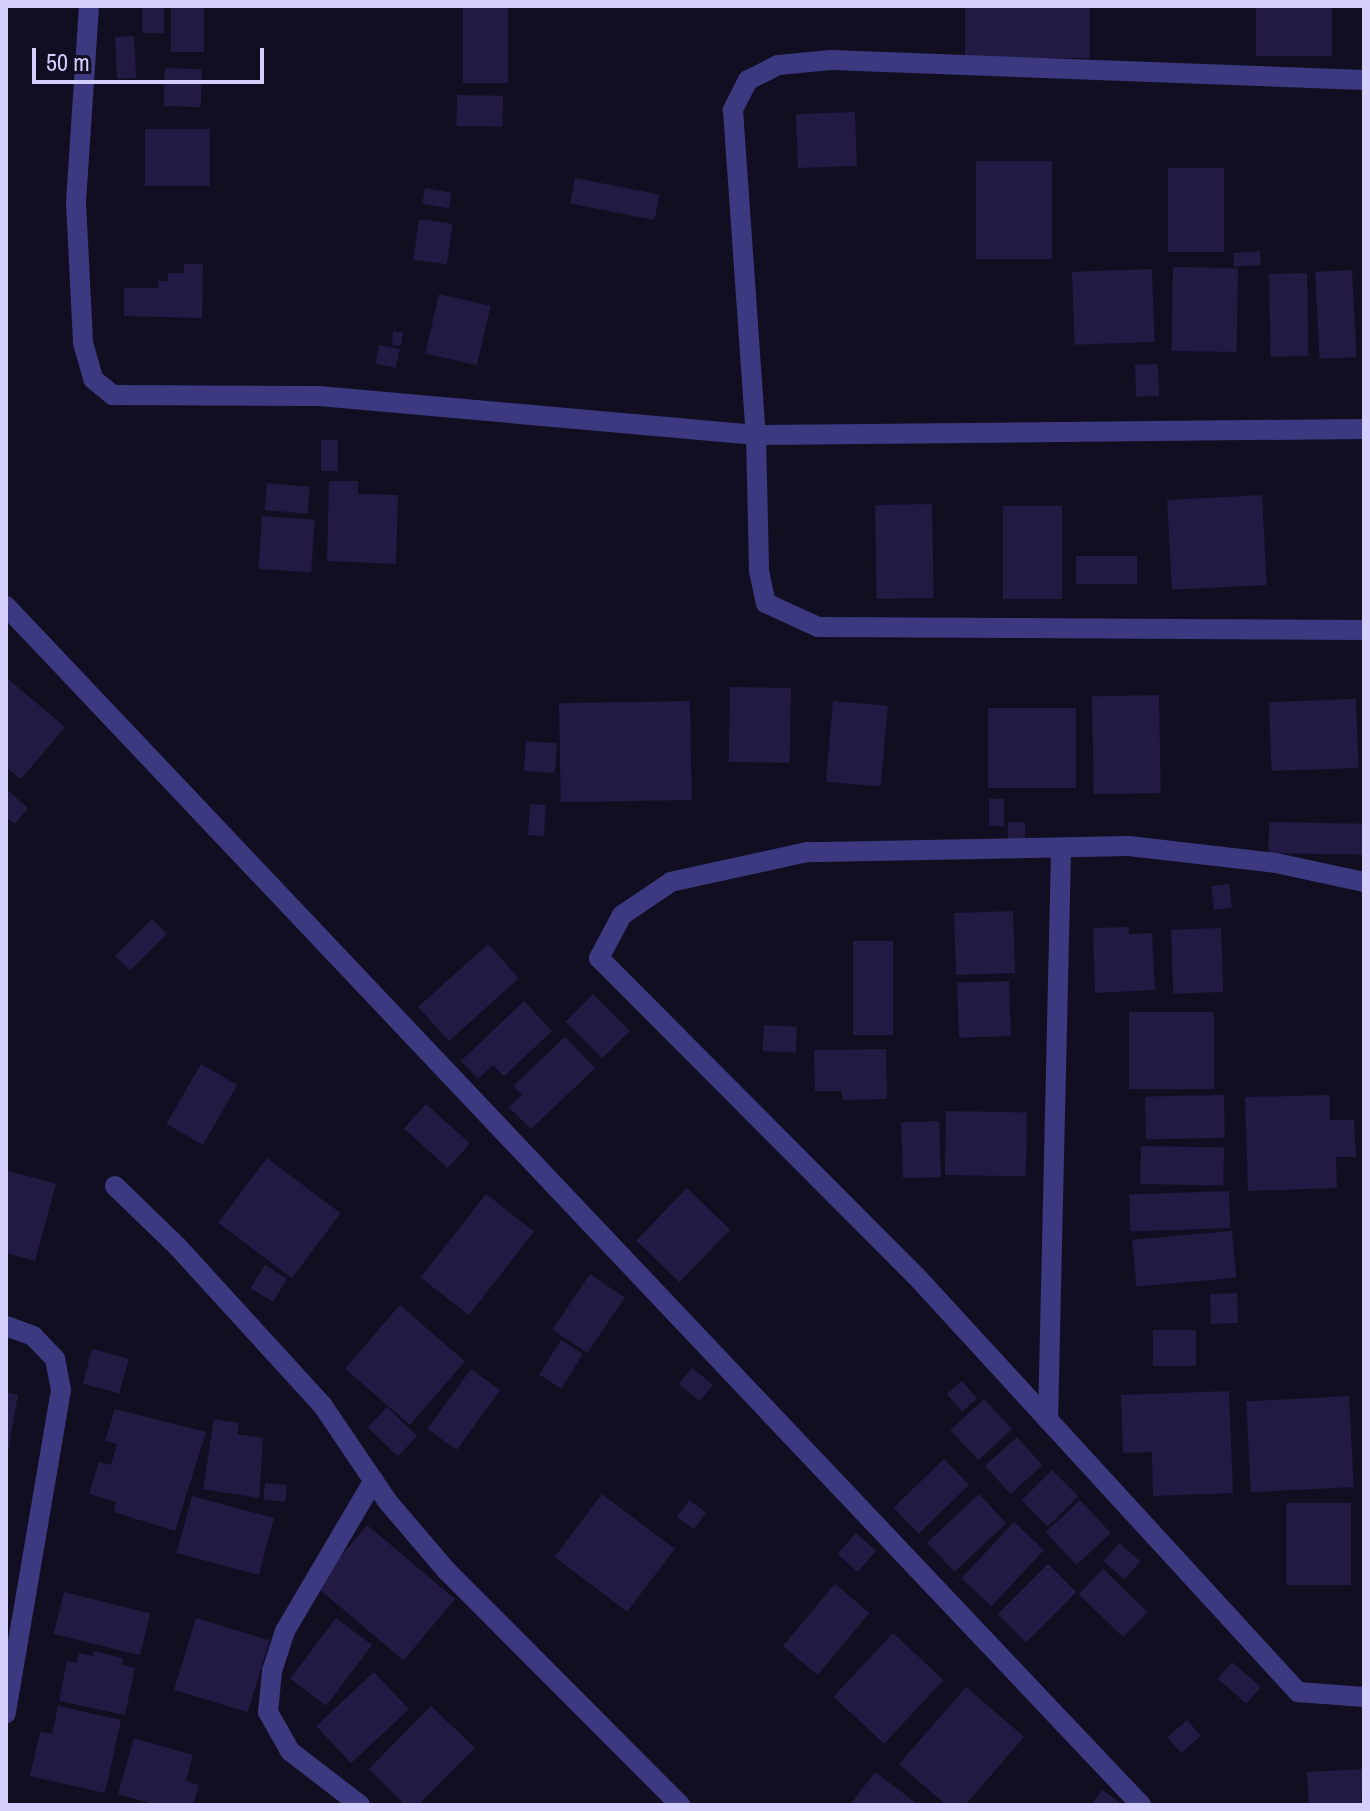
<!DOCTYPE html>
<style>
body{margin:0}
#map{position:relative;width:1370px;height:1811px;overflow:hidden;background:#110e22;font-family:"Archivo Narrow",sans-serif}
div>[style]{position:absolute}
.building>*{inset:0;background:#221a42;transform-origin:0 0}
.minor>*{height:20px;margin:-10px;padding:0 10px;transform-origin:10px;border-radius:10px;background:#3c3980}
span{translate:-50% -50%;white-space:nowrap;text-align:center;line-height:1.15;-webkit-text-stroke:6px #110e22;paint-order:stroke}
.frame{position:absolute;inset:0;border:8px solid #d5cffe;pointer-events:none}
.scale{position:absolute;left:32px;top:48px;width:232px;height:36px;box-sizing:border-box;border:4px solid #d5cffe;border-top:0;padding-left:10px;font-size:24px;line-height:28px;white-space:nowrap;color:#d5cffe;-webkit-text-stroke:6px #110e22;paint-order:stroke}
</style>
<div id="map">
<div class="building">
<div style="left:142px;top:6px;width:22px;height:27px"></div>
<div style="left:171px;top:6px;width:33px;height:46px"></div>
<div style="left:463px;top:6px;width:45px;height:77px"></div>
<div style="left:965px;top:6px;width:125px;height:52px"></div>
<div style="left:1256px;top:6px;width:76px;height:50px"></div>
<div style="left:134px;top:36px;width:42px;height:19px;rotate:87deg"></div>
<div style="left:165px;top:68px;width:37px;height:38px;rotate:2deg"></div>
<div style="left:457px;top:95px;width:46px;height:31px;rotate:1deg"></div>
<div style="left:855px;top:112px;width:54px;height:59px;rotate:88deg"></div>
<div style="left:145px;top:129px;width:65px;height:57px"></div>
<div style="left:976px;top:161px;width:76px;height:98px"></div>
<div style="left:1168px;top:168px;width:56px;height:84px"></div>
<div style="left:575px;top:178px;width:86px;height:26px;rotate:11deg"></div>
<div style="left:425px;top:188px;width:27px;height:16px;rotate:10deg"></div>
<div style="left:419px;top:219px;width:34px;height:41px;rotate:8deg"></div>
<div style="left:1260px;top:251px;width:14px;height:27px;rotate:86deg"></div>
<div style="clip-path:polygon(184px 264px,203px 264px,202px 318px,124px 316px,124px 288px,158px 288px,158px 281px,168px 281px,168px 273px,184px 273px)"></div>
<div style="left:1173px;top:267px;width:65px;height:84px;rotate:1deg"></div>
<div style="left:1152px;top:269px;width:73px;height:80px;rotate:88deg"></div>
<div style="left:1352px;top:270px;width:87px;height:37px;rotate:87deg"></div>
<div style="left:1307px;top:273px;width:83px;height:38px;rotate:89deg"></div>
<div style="left:439px;top:294px;width:53px;height:61px;rotate:13deg"></div>
<div style="clip-path:polygon(393px 331px,403px 333px,401px 346px,392px 345px)"></div>
<div style="left:379px;top:345px;width:21px;height:19px;rotate:11deg"></div>
<div style="left:1158px;top:364px;width:32px;height:23px;rotate:88deg"></div>
<div style="left:321px;top:440px;width:17px;height:31px"></div>
<div style="clip-path:polygon(329px 481px,358px 481px,358px 494px,398px 495px,396px 564px,327px 561px)"></div>
<div style="left:267px;top:483px;width:43px;height:27px;rotate:5deg"></div>
<div style="left:1262px;top:495px;width:90px;height:95px;rotate:87deg"></div>
<div style="left:932px;top:504px;width:94px;height:57px;rotate:89deg"></div>
<div style="left:1003px;top:506px;width:59px;height:93px"></div>
<div style="left:262px;top:516px;width:53px;height:53px;rotate:4deg"></div>
<div style="left:1076px;top:556px;width:61px;height:28px"></div>
<div style="clip-path:polygon(8px 679px,65px 727px,21px 779px,6px 767px)"></div>
<div style="left:730px;top:687px;width:61px;height:75px;rotate:1deg"></div>
<div style="left:1159px;top:695px;width:98px;height:67px;rotate:89deg"></div>
<div style="left:1356px;top:699px;width:69px;height:87px;rotate:88deg"></div>
<div style="left:690px;top:701px;width:99px;height:131px;rotate:89deg"></div>
<div style="left:833px;top:701px;width:55px;height:81px;rotate:5deg"></div>
<div style="left:1076px;top:708px;width:80px;height:88px;rotate:90deg"></div>
<div style="left:526px;top:741px;width:31px;height:30px;rotate:4deg"></div>
<div style="clip-path:polygon(6px 789px,28px 808px,15px 824px,6px 817px)"></div>
<div style="left:989px;top:799px;width:15px;height:27px"></div>
<div style="left:530px;top:804px;width:16px;height:31px;rotate:4deg"></div>
<div style="left:1008px;top:822px;width:17px;height:20px"></div>
<div style="left:1269px;top:822px;width:95px;height:31px;rotate:1deg"></div>
<div style="left:1229px;top:884px;width:24px;height:18px;rotate:83deg"></div>
<div style="left:1013px;top:911px;width:62px;height:59px;rotate:88deg"></div>
<div style="left:152px;top:919px;width:21px;height:52px;rotate:45deg"></div>
<div style="clip-path:polygon(1129px 927px,1129px 934px,1152px 933px,1155px 990px,1095px 993px,1093px 928px)"></div>
<div style="left:1221px;top:928px;width:64px;height:50px;rotate:88deg"></div>
<div style="left:853px;top:941px;width:40px;height:94px"></div>
<div style="left:488px;top:944px;width:46px;height:94px;rotate:48deg"></div>
<div style="left:1009px;top:981px;width:55px;height:52px;rotate:88deg"></div>
<div style="left:593px;top:994px;width:52px;height:39px;rotate:45deg"></div>
<div style="clip-path:polygon(524px 1001px,552px 1031px,504px 1076px,493px 1065px,478px 1079px,461px 1061px)"></div>
<div style="left:1129px;top:1012px;width:85px;height:77px"></div>
<div style="left:764px;top:1025px;width:33px;height:26px;rotate:3deg"></div>
<div style="clip-path:polygon(565px 1037px,595px 1068px,531px 1129px,509px 1107px,522px 1095px,513px 1086px)"></div>
<div style="clip-path:polygon(886px 1049px,887px 1099px,842px 1100px,842px 1091px,815px 1091px,814px 1050px)"></div>
<div style="left:201px;top:1064px;width:42px;height:69px;rotate:30deg"></div>
<div style="left:1224px;top:1095px;width:43px;height:79px;rotate:89deg"></div>
<div style="clip-path:polygon(1330px 1095px,1330px 1120px,1354px 1120px,1356px 1157px,1336px 1157px,1337px 1188px,1248px 1191px,1245px 1097px)"></div>
<div style="left:426px;top:1104px;width:59px;height:33px;rotate:42deg"></div>
<div style="left:946px;top:1111px;width:81px;height:64px;rotate:1deg"></div>
<div style="left:939px;top:1121px;width:56px;height:38px;rotate:88deg"></div>
<div style="left:1141px;top:1146px;width:83px;height:38px;rotate:1deg"></div>
<div style="left:267px;top:1158px;width:92px;height:81px;rotate:37deg"></div>
<div style="clip-path:polygon(6px 1170px,56px 1184px,35px 1261px,6px 1253px)"></div>
<div style="left:687px;top:1188px;width:60px;height:73px;rotate:44deg"></div>
<div style="left:1229px;top:1191px;width:37px;height:100px;rotate:88deg"></div>
<div style="left:486px;top:1194px;width:61px;height:106px;rotate:38deg"></div>
<div style="left:1232px;top:1231px;width:47px;height:100px;rotate:85deg"></div>
<div style="left:265px;top:1265px;width:26px;height:27px;rotate:32deg"></div>
<div style="left:590px;top:1274px;width:42px;height:67px;rotate:34deg"></div>
<div style="left:1237px;top:1293px;width:30px;height:27px;rotate:88deg"></div>
<div style="left:400px;top:1305px;width:86px;height:84px;rotate:41deg"></div>
<div style="left:1153px;top:1330px;width:43px;height:36px"></div>
<div style="left:561px;top:1340px;width:26px;height:41px;rotate:32deg"></div>
<div style="left:92px;top:1349px;width:38px;height:36px;rotate:15deg"></div>
<div style="left:692px;top:1368px;width:27px;height:21px;rotate:39deg"></div>
<div style="left:471px;top:1369px;width:36px;height:74px;rotate:36deg"></div>
<div style="left:962px;top:1381px;width:23px;height:20px;rotate:49deg"></div>
<div style="clip-path:polygon(1229px 1391px,1233px 1493px,1153px 1496px,1152px 1452px,1123px 1453px,1121px 1395px)"></div>
<div style="clip-path:polygon(6px 1392px,18px 1395px,8px 1453px,6px 1453px)"></div>
<div style="left:1349px;top:1396px;width:91px;height:103px;rotate:87deg"></div>
<div style="left:984px;top:1399px;width:41px;height:46px;rotate:47deg"></div>
<div style="left:387px;top:1407px;width:42px;height:28px;rotate:44deg"></div>
<div style="clip-path:polygon(115px 1409px,206px 1432px,175px 1531px,114px 1512px,116px 1502px,89px 1494px,99px 1462px,111px 1465px,117px 1444px,105px 1441px)"></div>
<div style="clip-path:polygon(214px 1419px,239px 1423px,237px 1434px,263px 1438px,259px 1498px,203px 1489px)"></div>
<div style="left:1017px;top:1437px;width:38px;height:43px;rotate:48deg"></div>
<div style="left:944px;top:1459px;width:36px;height:70px;rotate:46deg"></div>
<div style="left:1052px;top:1470px;width:37px;height:43px;rotate:45deg"></div>
<div style="left:265px;top:1483px;width:22px;height:17px;rotate:5deg"></div>
<div style="left:602px;top:1494px;width:91px;height:79px;rotate:37deg"></div>
<div style="left:979px;top:1494px;width:40px;height:71px;rotate:47deg"></div>
<div style="left:192px;top:1496px;width:85px;height:59px;rotate:15deg"></div>
<div style="left:689px;top:1500px;width:21px;height:21px;rotate:35deg"></div>
<div style="left:1080px;top:1500px;width:45px;height:47px;rotate:47deg"></div>
<div style="left:1286px;top:1503px;width:65px;height:82px"></div>
<div style="left:1014px;top:1522px;width:41px;height:77px;rotate:43deg"></div>
<div style="left:367px;top:1525px;width:115px;height:80px;rotate:40deg"></div>
<div style="left:856px;top:1533px;width:27px;height:28px;rotate:42deg"></div>
<div style="left:1119px;top:1543px;width:28px;height:24px;rotate:41deg"></div>
<div style="left:1048px;top:1564px;width:40px;height:71px;rotate:45deg"></div>
<div style="left:1103px;top:1569px;width:62px;height:35px;rotate:44deg"></div>
<div style="left:835px;top:1584px;width:45px;height:81px;rotate:40deg"></div>
<div style="left:64px;top:1592px;width:89px;height:43px;rotate:14deg"></div>
<div style="left:196px;top:1618px;width:77px;height:75px;rotate:17deg"></div>
<div style="left:336px;top:1618px;width:45px;height:76px;rotate:37deg"></div>
<div style="left:893px;top:1633px;width:69px;height:87px;rotate:43deg"></div>
<div style="clip-path:polygon(94px 1651px,123px 1658px,122px 1665px,135px 1668px,125px 1715px,59px 1701px,67px 1661px,77px 1663px,79px 1653px,93px 1656px)"></div>
<div style="left:1232px;top:1662px;width:38px;height:22px;rotate:41deg"></div>
<div style="left:374px;top:1672px;width:51px;height:79px;rotate:47deg"></div>
<div style="clip-path:polygon(966px 1687px,1024px 1737px,965px 1805px,946px 1805px,899px 1764px)"></div>
<div style="clip-path:polygon(58px 1706px,121px 1720px,105px 1793px,30px 1776px,40px 1732px,52px 1734px)"></div>
<div style="clip-path:polygon(431px 1706px,475px 1748px,418px 1805px,405px 1805px,369px 1769px)"></div>
<div style="left:1187px;top:1720px;width:21px;height:26px;rotate:49deg"></div>
<div style="clip-path:polygon(134px 1738px,193px 1755px,186px 1781px,199px 1785px,193px 1805px,157px 1805px,118px 1794px)"></div>
<div style="clip-path:polygon(1364px 1769px,1361px 1805px,1309px 1805px,1307px 1772px)"></div>
<div style="clip-path:polygon(875px 1772px,919px 1805px,850px 1805px)"></div>
<div style="clip-path:polygon(1102px 1790px,1123px 1805px,1091px 1805px)"></div>
</div>
<div class="minor">
<div style="left:89px;top:6px;width:197px;rotate:93.8deg"></div>
<div style="left:76px;top:203px;width:140px;rotate:87.1deg"></div>
<div style="left:83px;top:343px;width:37px;rotate:74deg"></div>
<div style="left:93px;top:379px;width:26px;rotate:39deg"></div>
<div style="left:113px;top:395px;width:206px;rotate:0.3deg"></div>
<div style="left:319px;top:396px;width:439px;rotate:5.1deg"></div>
<div style="left:756px;top:435px;width:136px;rotate:88.7deg"></div>
<div style="left:759px;top:571px;width:33px;rotate:78deg"></div>
<div style="left:766px;top:603px;width:57px;rotate:24.8deg"></div>
<div style="left:818px;top:627px;width:546px;rotate:0.31deg"></div>
<div style="left:1364px;top:80px;width:533px;rotate:-177.85deg"></div>
<div style="left:831px;top:60px;width:53px;rotate:174.6deg"></div>
<div style="left:778px;top:65px;width:34px;rotate:153deg"></div>
<div style="left:748px;top:80px;width:34px;rotate:117deg"></div>
<div style="left:733px;top:110px;width:326px;rotate:86deg"></div>
<div style="left:756px;top:435px;width:608px;rotate:-0.57deg"></div>
<div style="left:6px;top:606px;width:1651px;rotate:46.57deg"></div>
<div style="left:1364px;top:882px;width:90px;rotate:-167.8deg"></div>
<div style="left:1276px;top:863px;width:148px;rotate:-173.4deg"></div>
<div style="left:1129px;top:846px;width:322px;rotate:178.9deg"></div>
<div style="left:807px;top:852px;width:139px;rotate:167.6deg"></div>
<div style="left:671px;top:882px;width:59px;rotate:146deg"></div>
<div style="left:622px;top:915px;width:49px;rotate:118.1deg"></div>
<div style="left:599px;top:958px;width:449px;rotate:45.1deg"></div>
<div style="left:916px;top:1276px;width:565px;rotate:47.44deg"></div>
<div style="left:1298px;top:1692px;width:66px;rotate:4.3deg"></div>
<div style="left:115px;top:1186px;width:86px;rotate:44.1deg"></div>
<div style="left:177px;top:1246px;width:217px;rotate:47.6deg"></div>
<div style="left:323px;top:1406px;width:116px;rotate:55.9deg"></div>
<div style="left:388px;top:1502px;width:89px;rotate:49.5deg"></div>
<div style="left:446px;top:1570px;width:332px;rotate:45.1deg"></div>
<div style="left:6px;top:1326px;width:29px;rotate:20deg"></div>
<div style="left:33px;top:1336px;width:32px;rotate:46deg"></div>
<div style="left:55px;top:1359px;width:32px;rotate:79deg"></div>
<div style="left:61px;top:1390px;width:328px;rotate:99.7deg"></div>
<div style="left:1048px;top:1420px;width:570px;rotate:-88.69deg"></div>
<div style="left:360px;top:1805px;width:88px;rotate:-142.4deg"></div>
<div style="left:290px;top:1751px;width:45px;rotate:-119.4deg"></div>
<div style="left:268px;top:1712px;width:41px;rotate:-84.4deg"></div>
<div style="left:272px;top:1671px;width:42px;rotate:-72deg"></div>
<div style="left:285px;top:1631px;width:175px;rotate:-59.5deg"></div>
</div>
<div class="frame"></div>
<div class="scale">50 m</div>
</div>
